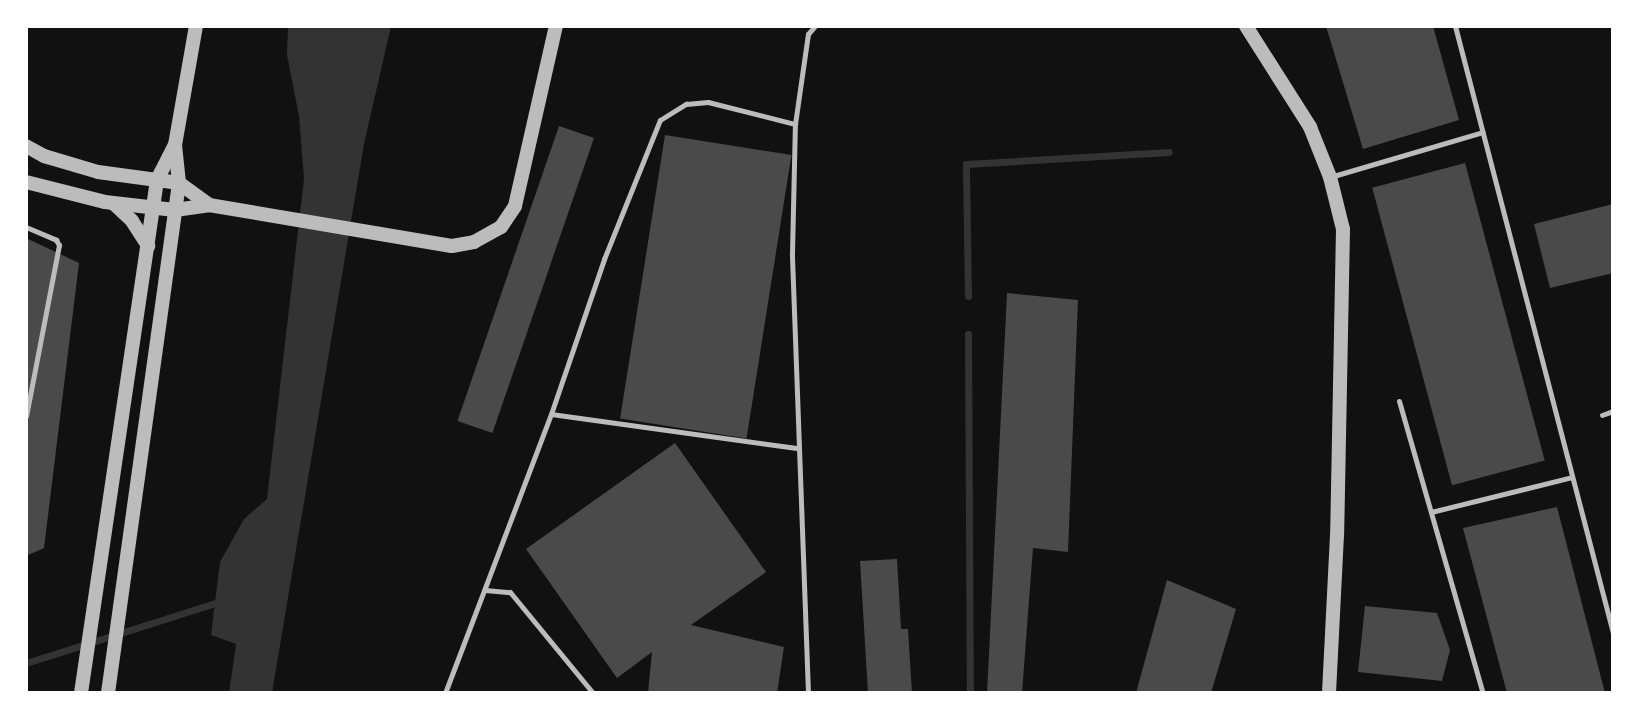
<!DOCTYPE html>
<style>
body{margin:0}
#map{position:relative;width:1639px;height:719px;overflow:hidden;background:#111;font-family:"Roboto Condensed",sans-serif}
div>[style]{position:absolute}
.water>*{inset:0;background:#333}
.stream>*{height:7px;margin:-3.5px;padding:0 3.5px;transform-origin:3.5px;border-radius:3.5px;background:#333}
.building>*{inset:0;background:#4a4a4a;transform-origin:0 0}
.service>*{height:5px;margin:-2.5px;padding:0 2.5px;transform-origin:2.5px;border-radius:2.5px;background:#bcbcbc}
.tertiary>*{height:14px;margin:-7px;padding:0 7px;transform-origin:7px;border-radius:7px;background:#bcbcbc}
span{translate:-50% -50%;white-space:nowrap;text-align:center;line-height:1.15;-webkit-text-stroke:7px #fff;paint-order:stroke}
.frame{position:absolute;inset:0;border:28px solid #fff;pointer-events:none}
</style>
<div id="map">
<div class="water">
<div style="clip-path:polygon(288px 26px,391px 26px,364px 144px,272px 693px,229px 693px,236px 644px,211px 635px,220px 562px,244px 519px,267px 499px,304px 179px,299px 116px,287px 55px)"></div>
</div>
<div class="stream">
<div style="left:968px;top:296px;width:132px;rotate:-90.9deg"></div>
<div style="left:966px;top:164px;width:203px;rotate:-3.4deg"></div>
<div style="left:968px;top:334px;width:359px;rotate:89.7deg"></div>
<div style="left:26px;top:663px;width:206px;rotate:-17.6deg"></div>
</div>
<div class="building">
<div style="clip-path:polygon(1326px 26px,1433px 26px,1459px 120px,1363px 149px)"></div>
<div style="left:559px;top:126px;width:37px;height:312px;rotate:19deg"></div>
<div style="left:665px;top:135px;width:128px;height:287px;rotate:9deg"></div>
<div style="left:1465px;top:163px;width:308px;height:96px;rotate:75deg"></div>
<div style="clip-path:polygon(1613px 204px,1613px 273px,1550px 288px,1534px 224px)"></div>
<div style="clip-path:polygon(26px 238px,79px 263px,44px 548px,26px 556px)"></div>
<div style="clip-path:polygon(1007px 293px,1078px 300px,1068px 552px,1033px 548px,1022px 693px,987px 693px)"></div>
<div style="clip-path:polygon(675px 443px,766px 572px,691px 625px,784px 647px,777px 693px,648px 693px,652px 652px,617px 678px,526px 549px)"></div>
<div style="clip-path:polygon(1557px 507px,1605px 693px,1507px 693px,1463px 528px)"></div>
<div style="clip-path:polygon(897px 559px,901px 629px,908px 629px,912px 693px,868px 693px,860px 561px)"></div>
<div style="clip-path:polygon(1167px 580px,1236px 609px,1211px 693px,1136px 693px)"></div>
<div style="clip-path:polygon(1365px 606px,1437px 613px,1450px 650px,1442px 681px,1358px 672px)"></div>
</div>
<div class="service">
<div style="left:1455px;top:26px;width:627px;rotate:75.41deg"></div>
<div style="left:1330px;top:177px;width:159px;rotate:-16.4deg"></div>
<div style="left:26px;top:227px;width:33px;rotate:23deg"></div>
<div style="left:56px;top:240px;width:6px;rotate:59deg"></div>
<div style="left:59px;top:245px;width:174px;rotate:100.9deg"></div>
<div style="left:1399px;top:401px;width:304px;rotate:74deg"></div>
<div style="left:551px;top:414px;width:248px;rotate:7.9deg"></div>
<div style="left:1602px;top:415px;width:12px;rotate:-20deg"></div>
<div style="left:1431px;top:512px;width:145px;rotate:-13.9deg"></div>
<div style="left:485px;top:590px;width:25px;rotate:5deg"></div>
<div style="left:510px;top:592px;width:131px;rotate:50.6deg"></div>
<div style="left:445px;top:693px;width:298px;rotate:-69.2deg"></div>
<div style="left:551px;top:414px;width:164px;rotate:-71.1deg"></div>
<div style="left:604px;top:259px;width:150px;rotate:-68.1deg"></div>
<div style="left:660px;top:120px;width:31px;rotate:-32deg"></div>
<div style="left:686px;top:104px;width:22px;rotate:-5deg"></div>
<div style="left:708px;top:102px;width:90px;rotate:14.2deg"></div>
<div style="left:808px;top:693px;width:440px;rotate:-92.1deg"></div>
<div style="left:792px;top:253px;width:129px;rotate:-88.7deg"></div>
<div style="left:795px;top:124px;width:91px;rotate:-81.8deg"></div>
<div style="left:808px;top:34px;width:11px;rotate:-49deg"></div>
</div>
<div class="tertiary">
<div style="left:1246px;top:26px;width:120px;rotate:57.6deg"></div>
<div style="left:1310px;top:127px;width:54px;rotate:68.2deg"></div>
<div style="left:1330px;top:177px;width:54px;rotate:76deg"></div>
<div style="left:1343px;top:229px;width:306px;rotate:91.1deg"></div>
<div style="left:1337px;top:535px;width:158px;rotate:92.9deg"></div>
<div style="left:26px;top:146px;width:21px;rotate:29deg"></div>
<div style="left:44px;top:156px;width:56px;rotate:16.5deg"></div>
<div style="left:98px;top:172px;width:82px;rotate:7.7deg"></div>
<div style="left:179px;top:183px;width:37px;rotate:36deg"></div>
<div style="left:26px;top:182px;width:81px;rotate:14.2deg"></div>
<div style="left:105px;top:202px;width:70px;rotate:6.5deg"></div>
<div style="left:175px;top:210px;width:34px;rotate:-8deg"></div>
<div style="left:209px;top:205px;width:246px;rotate:9.6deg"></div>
<div style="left:452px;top:246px;width:22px;rotate:-10deg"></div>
<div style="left:474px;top:242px;width:31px;rotate:-29deg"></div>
<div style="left:501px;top:227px;width:25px;rotate:-56deg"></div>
<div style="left:515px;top:206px;width:185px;rotate:-77.2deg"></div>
<div style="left:113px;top:203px;width:26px;rotate:43deg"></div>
<div style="left:132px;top:221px;width:30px;rotate:57deg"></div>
<div style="left:81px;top:693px;width:519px;rotate:-81.57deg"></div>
<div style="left:157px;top:180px;width:39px;rotate:-63deg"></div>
<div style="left:108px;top:693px;width:515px;rotate:-82.07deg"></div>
<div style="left:179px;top:183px;width:38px;rotate:-96deg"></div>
<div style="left:175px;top:145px;width:121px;rotate:-80deg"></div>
</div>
<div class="frame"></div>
</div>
